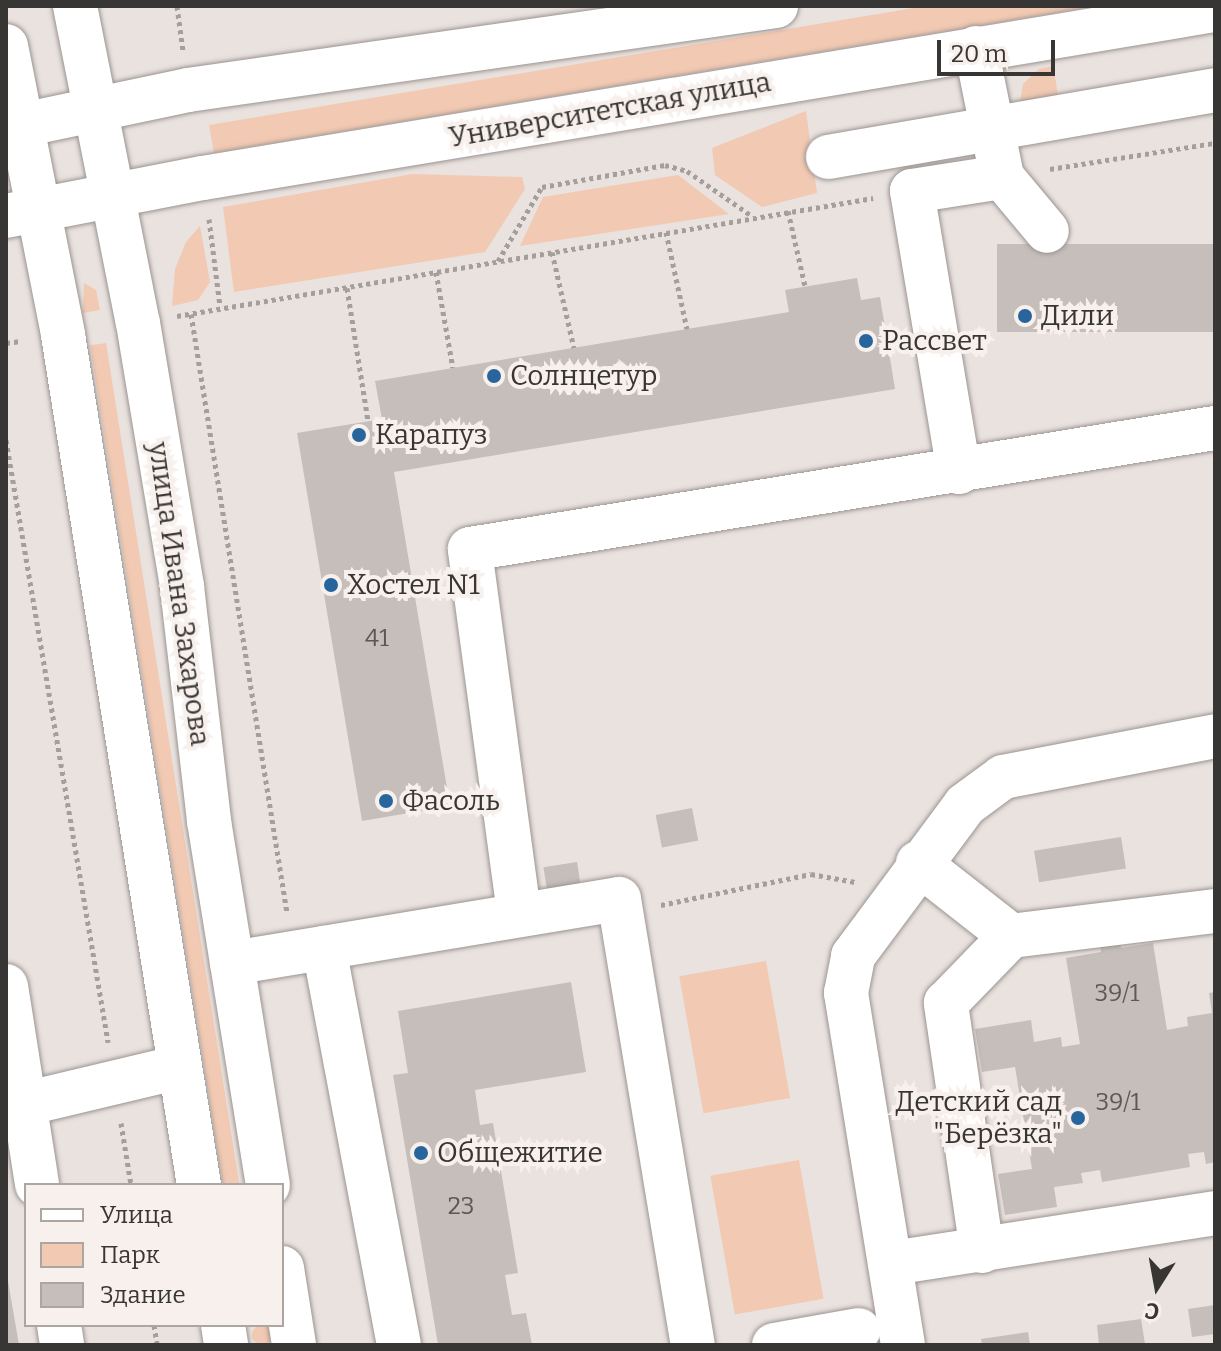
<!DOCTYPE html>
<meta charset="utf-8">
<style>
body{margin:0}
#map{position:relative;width:1221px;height:1351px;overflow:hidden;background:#e9e2de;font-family:Bitter,serif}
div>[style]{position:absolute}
.green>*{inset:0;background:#f2c9b2;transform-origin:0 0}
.round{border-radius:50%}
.building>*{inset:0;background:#c5beba;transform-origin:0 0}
.path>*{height:5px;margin-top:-2.5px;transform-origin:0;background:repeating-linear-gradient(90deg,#a59f9c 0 4px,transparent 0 8px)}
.roads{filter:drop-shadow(0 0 2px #9b9491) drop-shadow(0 0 2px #9b9491)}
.minor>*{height:44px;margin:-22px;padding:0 22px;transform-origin:22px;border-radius:22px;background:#fff}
.major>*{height:44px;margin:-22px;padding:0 22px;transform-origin:22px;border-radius:22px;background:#fff}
.dots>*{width:22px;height:22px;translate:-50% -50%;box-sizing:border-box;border:4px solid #f7f0ec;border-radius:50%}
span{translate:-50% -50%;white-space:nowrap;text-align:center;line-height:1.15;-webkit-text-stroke:8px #f7f0ec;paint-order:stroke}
.number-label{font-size:24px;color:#5b5856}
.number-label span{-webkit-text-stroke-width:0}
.street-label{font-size:28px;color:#383634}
.poi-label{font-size:28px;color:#383634}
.left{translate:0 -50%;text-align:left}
.right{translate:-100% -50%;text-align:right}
.frame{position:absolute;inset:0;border:8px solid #383634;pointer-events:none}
.legend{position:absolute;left:24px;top:1183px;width:260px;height:144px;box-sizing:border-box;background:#f7f0ec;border:2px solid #aba6a2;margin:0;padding:10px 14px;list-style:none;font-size:24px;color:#383634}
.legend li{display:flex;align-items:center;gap:16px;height:40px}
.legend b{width:40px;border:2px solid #aba6a2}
.north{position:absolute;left:1117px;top:1247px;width:80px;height:80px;-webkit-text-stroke:6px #f7f0ec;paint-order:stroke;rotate:191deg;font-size:22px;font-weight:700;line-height:32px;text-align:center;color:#383634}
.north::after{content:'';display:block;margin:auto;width:28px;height:36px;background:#383634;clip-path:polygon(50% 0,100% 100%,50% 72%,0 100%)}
.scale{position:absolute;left:937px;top:40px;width:118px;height:36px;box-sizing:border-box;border:4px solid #383634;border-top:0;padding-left:10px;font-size:24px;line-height:28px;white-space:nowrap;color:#383634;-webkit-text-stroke:6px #f7f0ec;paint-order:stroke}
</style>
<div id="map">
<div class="green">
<div style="clip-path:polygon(926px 6px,1097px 6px,214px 153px,209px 125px)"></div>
<div style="clip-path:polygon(1053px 66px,1059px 100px,1019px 108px,1023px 84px,1039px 69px)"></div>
<div style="clip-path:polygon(806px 111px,817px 193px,762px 207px,715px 175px,712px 148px)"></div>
<div style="clip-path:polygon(412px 174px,522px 177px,525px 189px,485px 252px,234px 292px,223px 207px)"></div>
<div style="clip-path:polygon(678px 175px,729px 214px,520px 246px,543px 197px)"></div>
<div style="clip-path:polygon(200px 226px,210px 282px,198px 300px,172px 306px,175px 269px,186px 242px)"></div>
<div style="clip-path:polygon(84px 283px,96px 290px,100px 310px,83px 313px)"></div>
<div style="left:106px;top:343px;width:853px;height:16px;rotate:81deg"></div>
<div style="left:766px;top:961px;width:139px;height:88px;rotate:80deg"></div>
<div style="left:799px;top:1160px;width:141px;height:90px;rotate:80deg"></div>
<div class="round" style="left:252px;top:1325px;width:20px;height:20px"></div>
</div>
<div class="building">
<div style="left:1215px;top:244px;width:88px;height:218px;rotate:90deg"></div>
<div style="clip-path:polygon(857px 278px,861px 300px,880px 297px,895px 389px,394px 472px,450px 806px,362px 821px,297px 433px,382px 419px,375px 381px,789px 312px,785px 290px)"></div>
<div style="left:692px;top:808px;width:33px;height:37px;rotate:79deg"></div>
<div style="left:1121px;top:837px;width:32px;height:88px;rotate:81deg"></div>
<div style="left:577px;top:862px;width:25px;height:34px;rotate:81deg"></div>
<div style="clip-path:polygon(1120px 939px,1121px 948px,1153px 943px,1167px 1030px,1188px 1026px,1187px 1017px,1212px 1013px,1209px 993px,1215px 992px,1215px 1162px,1206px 1164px,1204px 1152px,1188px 1154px,1190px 1167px,1102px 1182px,1100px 1170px,1081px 1173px,1083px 1183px,1054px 1187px,1057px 1207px,1005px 1215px,998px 1174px,1032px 1169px,1015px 1067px,982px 1072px,975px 1029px,1031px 1020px,1034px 1042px,1061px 1037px,1062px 1047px,1080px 1044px,1066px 958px,1101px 952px,1100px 942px)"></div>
<div style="clip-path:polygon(571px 982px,586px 1072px,475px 1090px,480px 1125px,493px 1123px,518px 1273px,505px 1275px,512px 1315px,526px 1313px,532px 1345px,438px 1345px,393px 1075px,408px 1073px,398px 1011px)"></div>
<div style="clip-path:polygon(6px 1281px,8px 1281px,19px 1345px,6px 1345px)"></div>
<div style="clip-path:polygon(1215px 1305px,1215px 1334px,1192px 1337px,1188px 1309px)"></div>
<div style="clip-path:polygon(1141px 1319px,1145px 1344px,1099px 1345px,1097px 1325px)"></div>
<div style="clip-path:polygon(1028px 1332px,1030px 1345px,982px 1345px,981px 1339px)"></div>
</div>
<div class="path">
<div style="left:177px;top:6px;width:45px;rotate:82.4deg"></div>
<div style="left:1050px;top:169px;width:167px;rotate:-9deg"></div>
<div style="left:788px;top:211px;width:77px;rotate:77.2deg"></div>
<div style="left:209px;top:219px;width:88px;rotate:82.8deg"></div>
<div style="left:666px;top:232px;width:99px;rotate:77.8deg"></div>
<div style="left:552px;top:252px;width:98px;rotate:77.1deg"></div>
<div style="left:498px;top:261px;width:86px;rotate:-59.3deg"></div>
<div style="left:542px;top:187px;width:125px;rotate:-10.1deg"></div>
<div style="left:665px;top:165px;width:23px;rotate:15deg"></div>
<div style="left:687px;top:171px;width:79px;rotate:34.7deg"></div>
<div style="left:436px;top:272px;width:97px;rotate:80deg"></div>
<div style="left:347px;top:288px;width:135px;rotate:81deg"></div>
<div style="left:191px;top:314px;width:607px;rotate:80.89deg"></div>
<div style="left:177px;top:316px;width:706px;rotate:-9.62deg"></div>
<div style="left:6px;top:343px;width:15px;rotate:-8deg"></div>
<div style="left:6px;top:440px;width:611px;rotate:80.38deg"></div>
<div style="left:661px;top:905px;width:153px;rotate:-11.7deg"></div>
<div style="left:811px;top:874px;width:45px;rotate:10.3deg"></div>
<div style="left:121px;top:1123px;width:63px;rotate:80.8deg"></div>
<div style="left:154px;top:1325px;width:20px;rotate:81deg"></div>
</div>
<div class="roads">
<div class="minor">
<div style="left:976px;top:48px;width:132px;rotate:78.6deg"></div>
<div style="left:1002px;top:177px;width:70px;rotate:50.2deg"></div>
<div style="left:828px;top:157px;width:393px;rotate:-9.8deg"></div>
<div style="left:6px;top:216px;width:33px;rotate:-11deg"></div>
<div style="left:959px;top:472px;width:285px;rotate:-99.5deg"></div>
<div style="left:912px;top:191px;width:91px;rotate:-8.8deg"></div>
<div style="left:918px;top:863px;width:118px;rotate:38.1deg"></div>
<div style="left:519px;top:913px;width:367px;rotate:-97.7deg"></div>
<div style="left:470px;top:549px;width:755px;rotate:-9.23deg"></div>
<div style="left:324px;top:948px;width:404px;rotate:79.3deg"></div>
<div style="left:232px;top:963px;width:392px;rotate:-9.4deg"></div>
<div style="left:619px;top:899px;width:452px;rotate:80.6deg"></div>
<div style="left:6px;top:986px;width:201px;rotate:81.1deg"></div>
<div style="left:24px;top:1104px;width:159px;rotate:-13.4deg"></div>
<div style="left:982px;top:1251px;width:251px;rotate:-98.3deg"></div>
<div style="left:946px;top:1003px;width:93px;rotate:-45.9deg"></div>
<div style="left:1011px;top:936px;width:206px;rotate:-7deg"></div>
<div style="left:893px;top:1263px;width:326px;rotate:-8.8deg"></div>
<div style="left:59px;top:1325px;width:20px;rotate:81deg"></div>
<div style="left:774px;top:1345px;width:86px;rotate:-10deg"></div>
<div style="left:903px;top:1345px;width:357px;rotate:-99.2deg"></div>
<div style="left:846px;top:993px;width:38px;rotate:-79deg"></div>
<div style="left:853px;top:956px;width:188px;rotate:-53.4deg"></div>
<div style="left:965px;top:805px;width:47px;rotate:-36.4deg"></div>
<div style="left:1003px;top:777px;width:216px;rotate:-10.9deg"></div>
</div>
<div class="major">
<div style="left:75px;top:6px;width:323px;rotate:78.8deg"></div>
<div style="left:138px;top:323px;width:268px;rotate:80.5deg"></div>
<div style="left:182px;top:587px;width:236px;rotate:83.4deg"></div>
<div style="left:209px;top:821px;width:369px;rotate:80.8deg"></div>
<div style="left:6px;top:46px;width:295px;rotate:78.8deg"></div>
<div style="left:63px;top:335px;width:861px;rotate:80.91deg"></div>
<div style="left:22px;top:125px;width:170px;rotate:-11.9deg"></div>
<div style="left:188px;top:90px;width:594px;rotate:-8.13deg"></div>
<div style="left:38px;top:210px;width:168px;rotate:-11deg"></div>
<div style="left:203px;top:178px;width:1026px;rotate:-9.43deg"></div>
<div style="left:282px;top:1268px;width:78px;rotate:81.1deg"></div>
<div style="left:223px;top:1325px;width:20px;rotate:81deg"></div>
</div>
</div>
<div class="dots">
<div style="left:1025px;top:316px;background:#27659c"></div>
<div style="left:866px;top:341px;background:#27659c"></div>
<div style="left:494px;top:376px;background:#27659c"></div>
<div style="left:359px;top:435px;background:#27659c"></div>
<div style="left:331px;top:585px;background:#27659c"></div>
<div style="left:386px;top:801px;background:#27659c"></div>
<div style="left:1078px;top:1118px;background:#27659c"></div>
<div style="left:421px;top:1153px;background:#27659c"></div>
</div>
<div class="number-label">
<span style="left:377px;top:639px">41</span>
<span style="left:1117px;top:994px">39/1</span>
<span style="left:1118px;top:1103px">39/1</span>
<span style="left:461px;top:1207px">23</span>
</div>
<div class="street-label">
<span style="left:610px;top:110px;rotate:-10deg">Университетская улица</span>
<span style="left:179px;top:594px;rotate:82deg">улица Ивана Захарова</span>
</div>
<div class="poi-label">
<span class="left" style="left:1041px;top:316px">Дили</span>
<span class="left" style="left:882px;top:341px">Рассвет</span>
<span class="left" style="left:510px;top:376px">Солнцетур</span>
<span class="left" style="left:375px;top:435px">Карапуз</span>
<span class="left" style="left:347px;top:585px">Хостел N1</span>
<span class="left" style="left:402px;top:801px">Фасоль</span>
<span class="right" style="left:1062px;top:1118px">Детский сад<br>"Берёзка"</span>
<span class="left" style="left:437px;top:1153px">Общежитие</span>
</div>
<div class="frame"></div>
<ul class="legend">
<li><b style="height:10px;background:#fff"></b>Улица</li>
<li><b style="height:22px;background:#f2c9b2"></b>Парк</li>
<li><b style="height:22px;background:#c5beba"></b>Здание</li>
</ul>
<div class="north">С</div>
<div class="scale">20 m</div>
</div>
